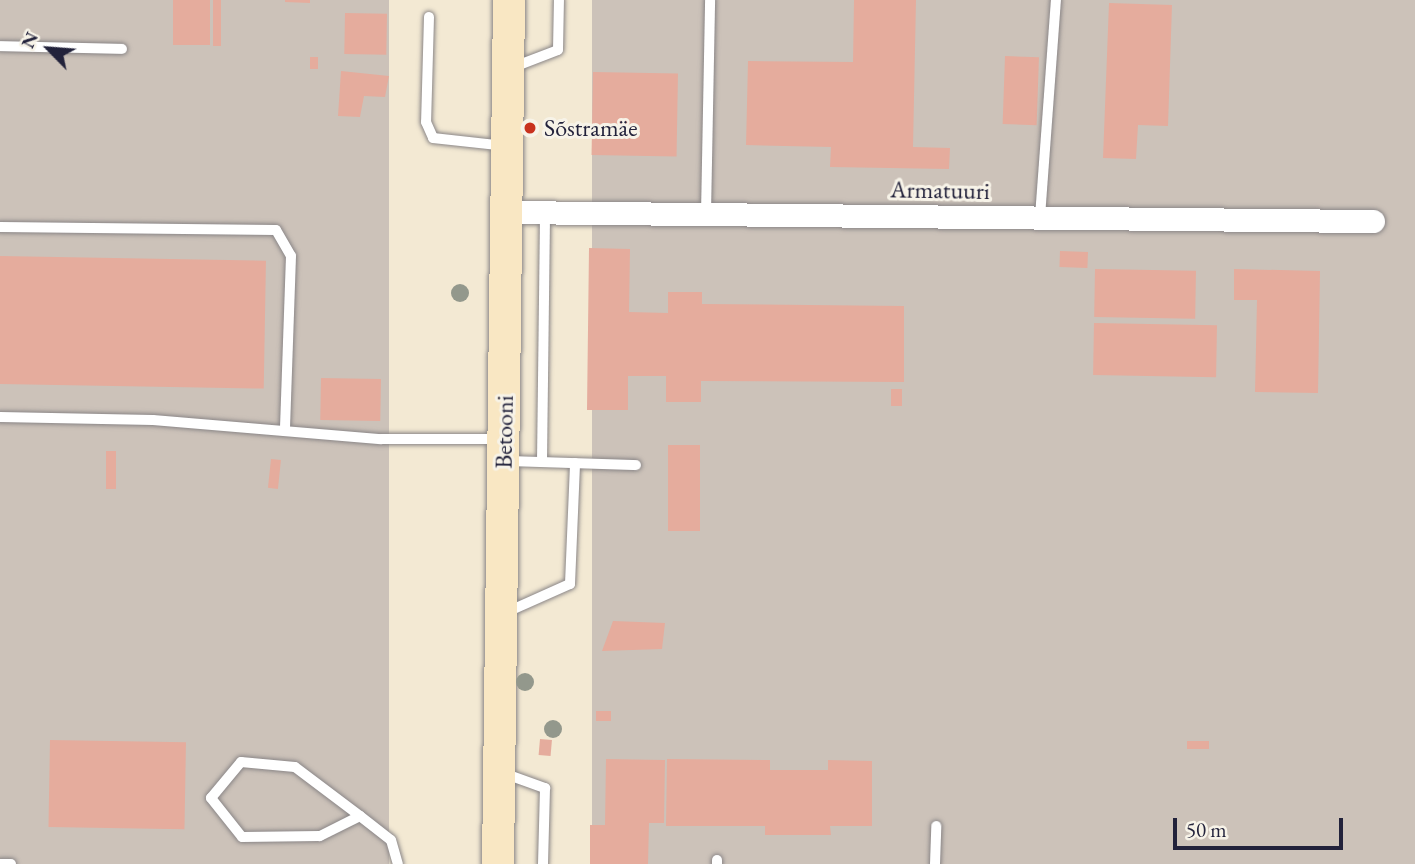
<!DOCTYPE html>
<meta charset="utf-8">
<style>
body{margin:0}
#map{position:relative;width:1415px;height:864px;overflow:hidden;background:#f3e9d3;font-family:"EB Garamond",serif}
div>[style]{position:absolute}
.industrial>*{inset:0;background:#ccc2b9;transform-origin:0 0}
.building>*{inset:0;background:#e5ac9d;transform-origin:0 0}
.roads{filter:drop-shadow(0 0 2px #8a8687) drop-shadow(0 0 2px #8a8687)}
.lane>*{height:10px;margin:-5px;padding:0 5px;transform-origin:5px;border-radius:5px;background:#fff}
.street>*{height:23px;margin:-11.5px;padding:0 11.5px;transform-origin:11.5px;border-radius:11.5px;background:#fff}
.secondary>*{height:32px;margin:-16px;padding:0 16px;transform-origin:16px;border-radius:16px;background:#f9e7c3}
.trees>*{width:18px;height:18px;margin:-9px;border-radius:50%;background:#93988c}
.dots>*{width:19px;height:19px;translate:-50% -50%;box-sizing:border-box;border:4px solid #f7f3e8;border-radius:50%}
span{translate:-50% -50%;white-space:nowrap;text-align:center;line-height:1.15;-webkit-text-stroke:6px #f7f3e8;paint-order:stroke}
.poi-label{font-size:24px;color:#22223b}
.left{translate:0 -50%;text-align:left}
.street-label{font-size:24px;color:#22223b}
.north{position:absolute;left:14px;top:14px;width:70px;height:70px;-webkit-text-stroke:5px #f7f3e8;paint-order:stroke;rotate:295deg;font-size:19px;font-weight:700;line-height:28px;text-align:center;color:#22223b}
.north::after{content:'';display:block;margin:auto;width:24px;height:32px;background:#22223b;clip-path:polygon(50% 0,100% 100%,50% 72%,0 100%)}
.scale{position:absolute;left:1173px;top:818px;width:170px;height:32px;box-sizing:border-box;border:4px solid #22223b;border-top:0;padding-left:9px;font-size:21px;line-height:24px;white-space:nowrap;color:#22223b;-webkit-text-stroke:5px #f7f3e8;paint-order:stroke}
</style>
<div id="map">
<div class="industrial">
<div style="left:0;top:0;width:389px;height:864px"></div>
<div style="left:592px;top:0;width:823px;height:864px"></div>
</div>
<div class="building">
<div style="left:173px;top:0;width:37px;height:45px"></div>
<div style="left:213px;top:0;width:8px;height:46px"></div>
<div style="clip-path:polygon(285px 0,310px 0,310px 3px,285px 2px)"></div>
<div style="clip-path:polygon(854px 0,916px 0,913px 147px,950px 148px,949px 169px,830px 167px,831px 147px,746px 145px,748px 61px,853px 62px)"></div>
<div style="clip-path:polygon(1109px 3px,1172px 5px,1168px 126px,1138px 125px,1136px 159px,1103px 158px)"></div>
<div style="left:345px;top:13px;width:42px;height:41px;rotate:1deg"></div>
<div style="left:1005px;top:56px;width:34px;height:68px;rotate:2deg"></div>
<div style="left:310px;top:57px;width:8px;height:12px"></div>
<div style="clip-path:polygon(341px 71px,389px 76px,385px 97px,364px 96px,360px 117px,338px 116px)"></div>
<div style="left:593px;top:72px;width:85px;height:83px;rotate:1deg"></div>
<div style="clip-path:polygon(589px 248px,630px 249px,629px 312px,668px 313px,668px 292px,702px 292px,702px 304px,904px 306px,904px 382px,701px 381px,701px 402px,666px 402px,666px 376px,628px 376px,628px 410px,587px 410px)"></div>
<div style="left:1060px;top:251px;width:28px;height:16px;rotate:2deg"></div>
<div style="left:0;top:256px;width:266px;height:128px;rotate:1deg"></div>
<div style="left:1095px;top:269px;width:101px;height:48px;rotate:1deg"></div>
<div style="clip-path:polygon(1234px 269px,1320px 271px,1318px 393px,1255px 392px,1257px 300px,1234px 300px)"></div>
<div style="left:1094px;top:323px;width:123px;height:52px;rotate:1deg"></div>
<div style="left:321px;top:378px;width:60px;height:42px;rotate:1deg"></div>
<div style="left:891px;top:389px;width:11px;height:17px"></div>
<div style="left:668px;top:445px;width:32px;height:86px"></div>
<div style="left:106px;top:451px;width:10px;height:38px"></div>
<div style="left:271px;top:459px;width:10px;height:29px;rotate:6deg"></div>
<div style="clip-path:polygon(613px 621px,665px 623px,662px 649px,602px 651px)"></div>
<div style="left:596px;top:711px;width:15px;height:10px"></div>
<div style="left:540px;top:739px;width:12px;height:16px;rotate:5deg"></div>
<div style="left:50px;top:740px;width:136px;height:87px;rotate:1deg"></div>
<div style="left:1187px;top:741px;width:22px;height:8px"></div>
<div style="clip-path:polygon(606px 759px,665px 760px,664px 823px,649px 823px,648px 864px,590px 864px,590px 825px,605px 825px)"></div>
<div style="clip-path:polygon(667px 759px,770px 760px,770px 770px,828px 770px,828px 760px,872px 761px,872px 826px,830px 826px,831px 835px,765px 835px,765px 826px,666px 826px)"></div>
</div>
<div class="roads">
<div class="lane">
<div style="left:429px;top:17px;width:105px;rotate:91.6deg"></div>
<div style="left:426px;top:122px;width:17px;rotate:66deg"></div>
<div style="left:433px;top:138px;width:72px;rotate:6.3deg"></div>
<div style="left:0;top:46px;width:122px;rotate:1.4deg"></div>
<div style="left:511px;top:68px;width:50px;rotate:-21deg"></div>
<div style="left:558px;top:50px;width:50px;rotate:-88.9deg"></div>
<div style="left:706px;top:214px;width:214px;rotate:-88.9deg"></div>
<div style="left:1040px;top:217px;width:218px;rotate:-85.8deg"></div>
<div style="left:0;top:227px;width:276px;rotate:0.6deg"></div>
<div style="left:276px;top:230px;width:30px;rotate:60deg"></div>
<div style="left:291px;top:256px;width:175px;rotate:92deg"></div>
<div style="left:0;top:417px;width:153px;rotate:1.1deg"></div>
<div style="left:153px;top:420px;width:229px;rotate:4.8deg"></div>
<div style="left:381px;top:439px;width:120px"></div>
<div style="left:506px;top:461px;width:130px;rotate:1.8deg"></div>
<div style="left:542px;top:462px;width:250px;rotate:-89.3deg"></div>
<div style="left:507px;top:612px;width:69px;rotate:-24deg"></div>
<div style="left:570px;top:584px;width:121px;rotate:-87.6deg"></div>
<div style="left:503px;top:773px;width:45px;rotate:19.7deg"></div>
<div style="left:545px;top:788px;width:76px;rotate:91.5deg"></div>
<div style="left:360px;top:816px;width:45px;rotate:153.4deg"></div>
<div style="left:320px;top:836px;width:78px;rotate:179.3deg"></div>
<div style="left:242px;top:837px;width:50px;rotate:-128.5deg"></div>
<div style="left:211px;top:798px;width:47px;rotate:-50.2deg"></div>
<div style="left:241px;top:762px;width:54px;rotate:5.3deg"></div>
<div style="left:295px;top:767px;width:81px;rotate:37deg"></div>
<div style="left:360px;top:816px;width:39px;rotate:38deg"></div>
<div style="left:391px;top:840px;width:25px;rotate:74deg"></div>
<div style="left:0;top:864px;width:11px"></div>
<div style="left:717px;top:864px;width:4px;rotate:-90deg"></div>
<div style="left:935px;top:864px;width:38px;rotate:-88deg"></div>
</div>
<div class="street">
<div style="left:507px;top:212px;width:866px;rotate:0.6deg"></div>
</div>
<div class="secondary">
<div style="left:498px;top:864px;width:864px;rotate:-89.27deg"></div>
</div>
</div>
<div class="trees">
<div style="left:460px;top:293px"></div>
<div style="left:525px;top:682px"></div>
<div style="left:553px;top:729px"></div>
</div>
<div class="dots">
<div style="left:530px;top:128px;background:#c8321e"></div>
</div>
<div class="poi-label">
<span class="left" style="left:544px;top:128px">Sõstramäe</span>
</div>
<div class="street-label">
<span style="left:940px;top:190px;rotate:1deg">Armatuuri</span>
<span style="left:504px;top:432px;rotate:-89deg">Betooni</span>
</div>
<div class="north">N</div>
<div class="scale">50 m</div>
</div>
